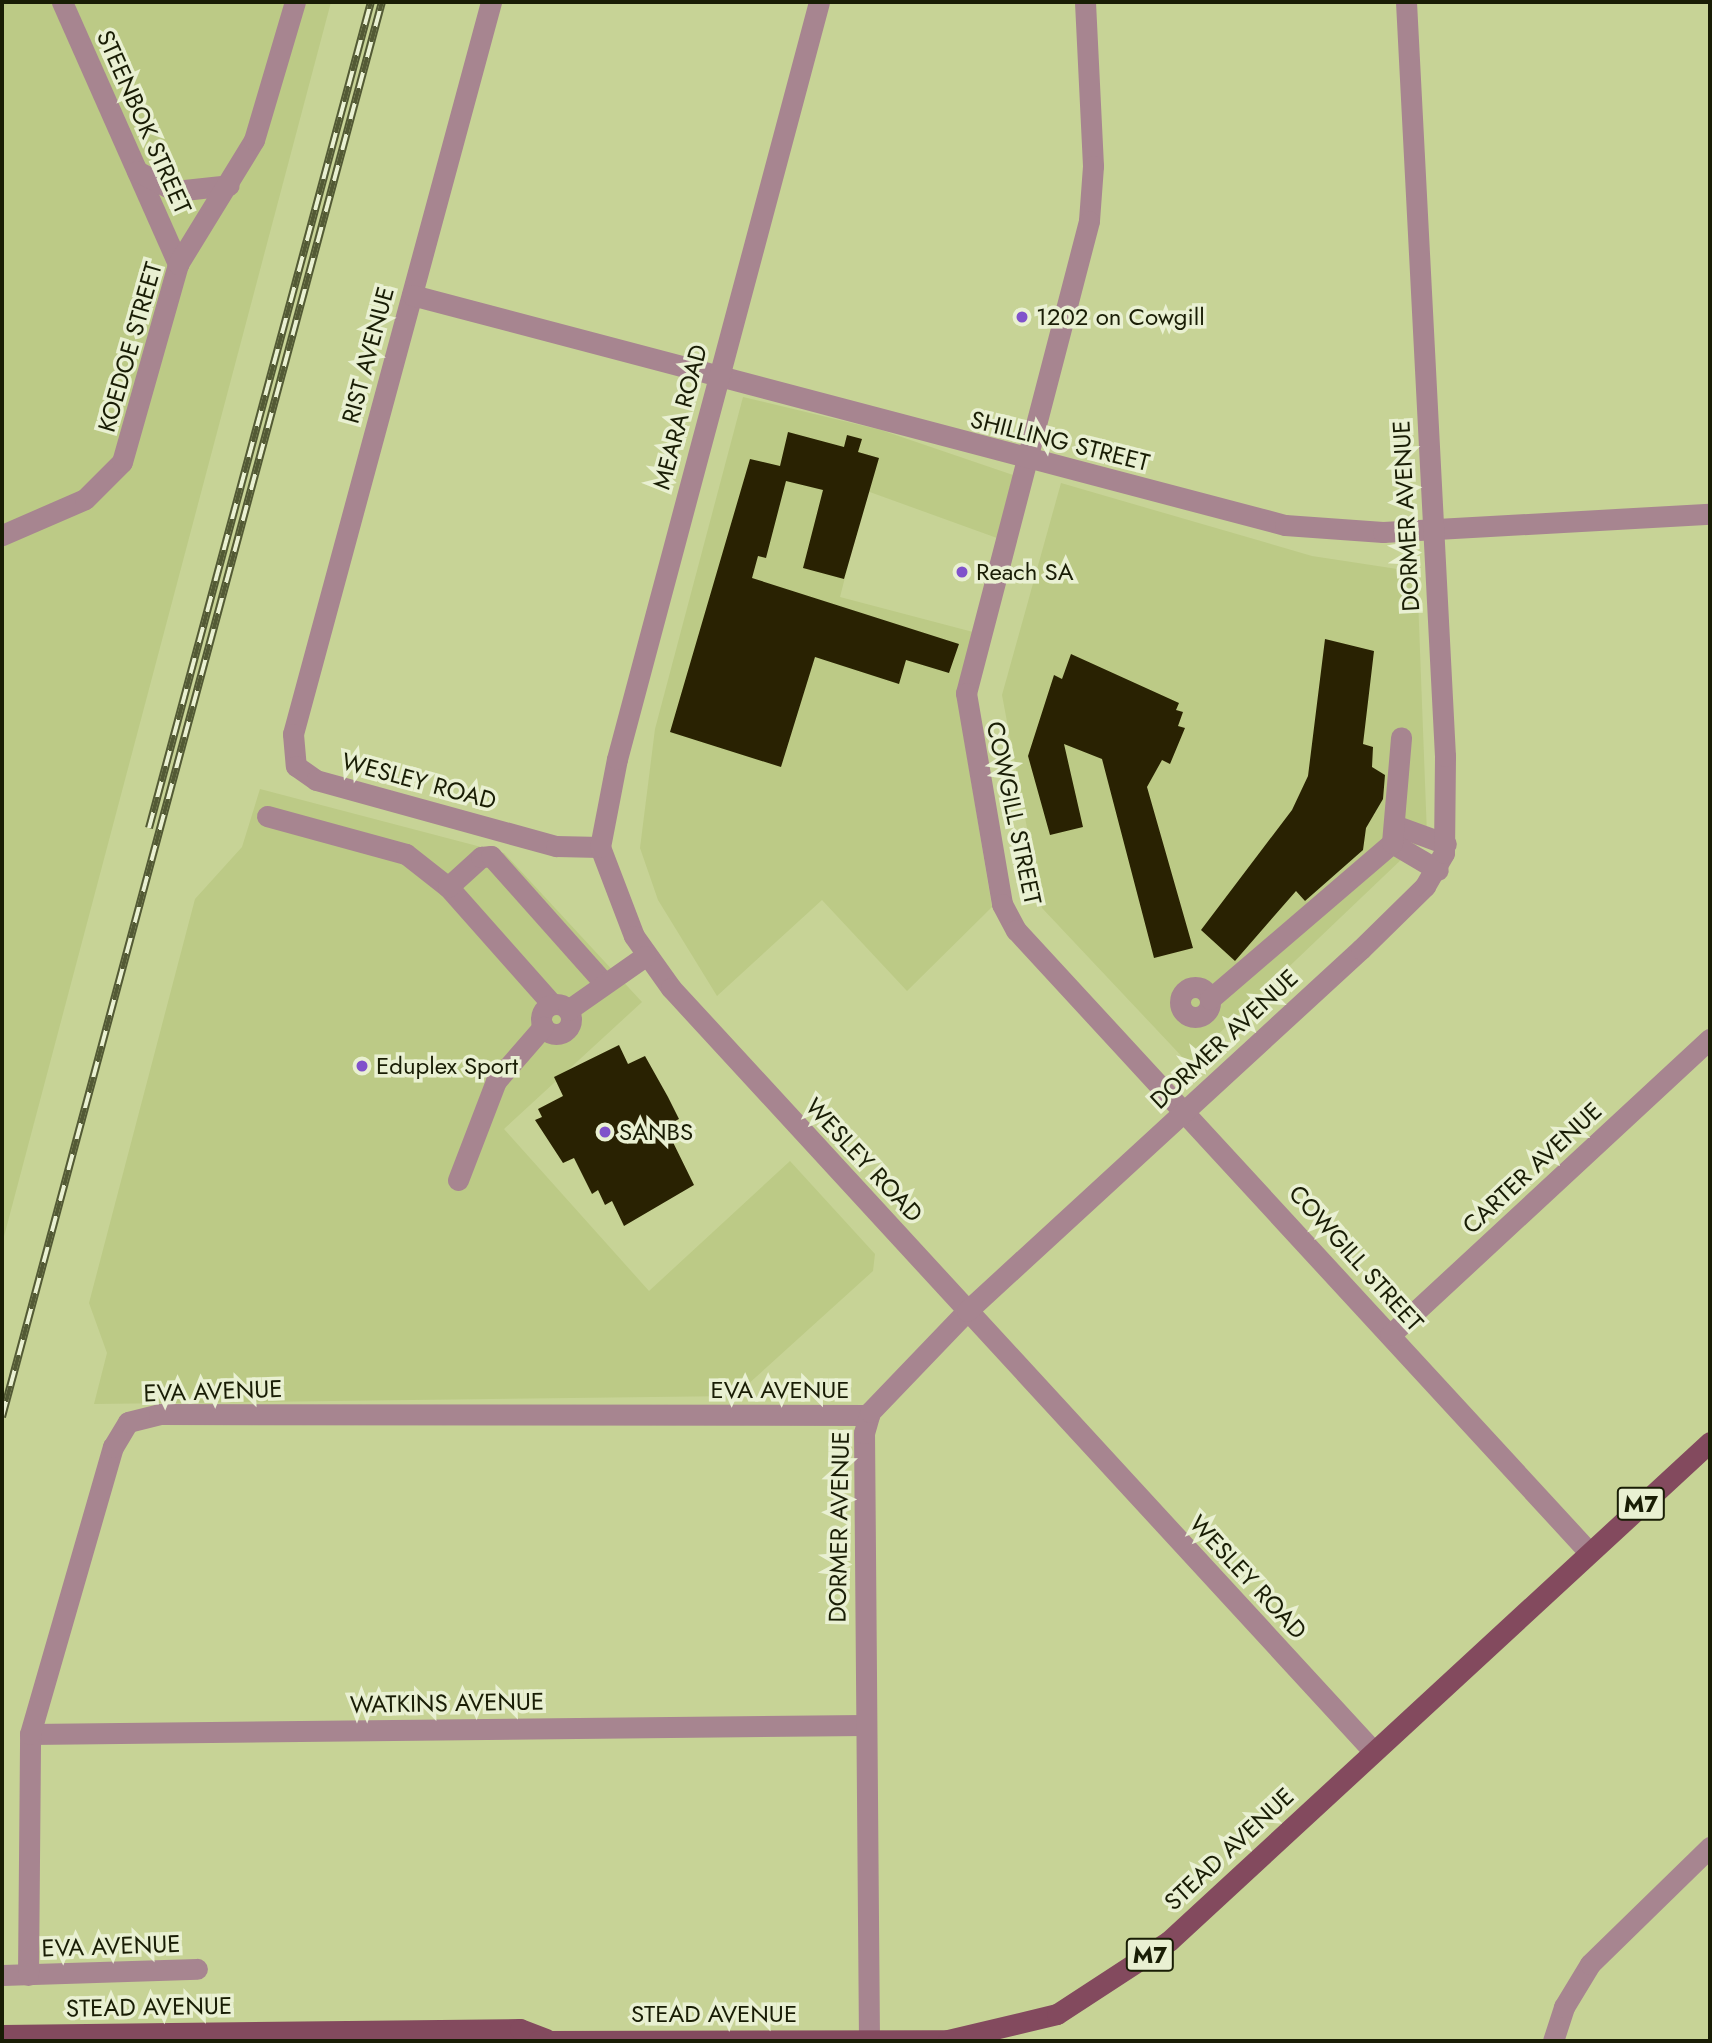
<!DOCTYPE html>
<style>
body{margin:0}
#map{position:relative;width:1712px;height:2043px;overflow:hidden;background:#c7d396;font-family:Jost,sans-serif}
div>[style]{position:absolute}
.built>*{inset:0;background:#bcca86}
.building>*{inset:0;background:#292202}
.minor>*{height:21px;margin:-10.5px;padding:0 10.5px;transform-origin:10.5px;border-radius:10.5px;background:#a78590}
.minor>.ring{margin:-10.5px;padding:0;box-sizing:content-box;background:none;border:21px solid #a78590;border-radius:50%}
.major>*{height:21px;margin:-10.5px;padding:0 10.5px;transform-origin:10.5px;border-radius:10.5px;background:#834a5e}
.rail>*{height:8px;margin-top:-4px;transform-origin:0;background:repeating-linear-gradient(90deg,#e9f0d2 0 16px,#535a35 0 32px);box-sizing:border-box;border-block:2px solid #535a35}
.dots>*{width:19px;height:19px;translate:-50% -50%;box-sizing:border-box;border:4px solid #e9f0d2;border-radius:50%}
span{translate:-50% -50%;white-space:nowrap;text-align:center;line-height:1.15;-webkit-text-stroke:7px #e9f0d2;paint-order:stroke}
.shield-label span{padding:2px 5px;background:#e9f0d2;border:2px solid;border-radius:5px;-webkit-text-stroke-width:0}
.shield-label{font-size:23px;color:#191d05;font-weight:700}
.street-label{font-size:24px;color:#191d05}
.poi-label{font-size:24px;color:#191d05}
.left{translate:0 -50%;text-align:left}
.frame{position:absolute;inset:0;border:4px solid #191d05;pointer-events:none}
</style>
<div id="map">
<div class="built">
<div style="clip-path:polygon(2px 2px,331px 2px,2px 1244px)"></div>
<div style="clip-path:polygon(743px 397px,881px 430px,1013px 475px,997px 538px,867px 491px,840px 597px,973px 632px,963px 732px,992px 907px,907px 991px,822px 900px,717px 996px,658px 900px,640px 848px,655px 729px)"></div>
<div style="clip-path:polygon(1061px 483px,1312px 556px,1417px 572px,1427px 835px,1188px 1063px,1042px 908px,1002px 695px)"></div>
<div style="clip-path:polygon(260px 789px,504px 853px,642px 1002px,504px 1129px,649px 1291px,790px 1161px,875px 1254px,873px 1271px,735px 1396px,94px 1404px,107px 1353px,89px 1303px,195px 899px,242px 847px)"></div>
</div>
<div class="building">
<div style="clip-path:polygon(788px 432px,844px 447px,847px 435px,862px 439px,858px 452px,879px 458px,844px 579px,803px 568px,823px 490px,786px 481px,766px 558px,758px 556px,752px 578px,959px 644px,949px 673px,906px 660px,899px 684px,815px 657px,781px 767px,670px 732px,750px 459px,780px 466px)"></div>
<div style="clip-path:polygon(1325px 639px,1374px 651px,1363px 744px,1373px 747px,1372px 767px,1385px 775px,1383px 799px,1366px 828px,1363px 850px,1305px 901px,1296px 891px,1235px 961px,1201px 930px,1292px 810px,1308px 776px)"></div>
<div style="clip-path:polygon(1071px 654px,1179px 703px,1176px 710px,1183px 712px,1178px 726px,1185px 728px,1170px 764px,1162px 760px,1147px 787px,1193px 948px,1154px 958px,1102px 759px,1064px 744px,1083px 827px,1050px 835px,1028px 756px,1054px 675px,1062px 679px)"></div>
<div style="clip-path:polygon(619px 1045px,628px 1064px,645px 1056px,668px 1097px,679px 1119px,665px 1126px,694px 1185px,624px 1226px,612px 1201px,605px 1205px,598px 1190px,592px 1194px,574px 1158px,563px 1163px,535px 1120px,542px 1117px,538px 1109px,563px 1096px,554px 1077px)"></div>
</div>
<div class="minor">
<div style="left:62px;top:2px;width:287px;rotate:66.1deg"></div>
<div style="left:491px;top:2px;width:758px;rotate:105.14deg"></div>
<div style="left:293px;top:734px;width:32px;rotate:85deg"></div>
<div style="left:296px;top:766px;width:24px;rotate:35deg"></div>
<div style="left:316px;top:780px;width:249px;rotate:15.4deg"></div>
<div style="left:556px;top:846px;width:44px;rotate:1.3deg"></div>
<div style="left:600px;top:847px;width:95px;rotate:69.1deg"></div>
<div style="left:634px;top:936px;width:64px;rotate:54.6deg"></div>
<div style="left:671px;top:988px;width:1037px;rotate:47.38deg"></div>
<div style="left:1085px;top:2px;width:164px;rotate:87.2deg"></div>
<div style="left:1093px;top:166px;width:55px;rotate:94.2deg"></div>
<div style="left:1089px;top:221px;width:488px;rotate:104.6deg"></div>
<div style="left:966px;top:693px;width:214px;rotate:80.3deg"></div>
<div style="left:1002px;top:904px;width:30px;rotate:62deg"></div>
<div style="left:1016px;top:930px;width:844px;rotate:47.35deg"></div>
<div style="left:137px;top:171px;width:43px;rotate:27.8deg"></div>
<div style="left:175px;top:191px;width:54px;rotate:-6.3deg"></div>
<div style="left:412px;top:295px;width:903px;rotate:14.76deg"></div>
<div style="left:1285px;top:525px;width:98px;rotate:4.1deg"></div>
<div style="left:1383px;top:532px;width:327px;rotate:-3.2deg"></div>
<div style="left:2px;top:535px;width:90px;rotate:-23.4deg"></div>
<div style="left:85px;top:499px;width:52px;rotate:-45deg"></div>
<div style="left:122px;top:462px;width:206px;rotate:-74.2deg"></div>
<div style="left:178px;top:264px;width:145px;rotate:-58.5deg"></div>
<div style="left:254px;top:140px;width:144px;rotate:-73.5deg"></div>
<div style="left:267px;top:816px;width:144px;rotate:15.3deg"></div>
<div style="left:406px;top:854px;width:53px;rotate:38.2deg"></div>
<div style="left:1397px;top:826px;width:52px;rotate:20.2deg"></div>
<div style="left:1392px;top:843px;width:53px;rotate:30.4deg"></div>
<div style="left:600px;top:847px;width:90px;rotate:-79.1deg"></div>
<div style="left:617px;top:759px;width:783px;rotate:-75.06deg"></div>
<div class="ring" style="left:1180px;top:987px;width:9px;height:9px"></div>
<div style="left:1210px;top:999px;width:240px;rotate:-40.6deg"></div>
<div style="left:1392px;top:843px;width:106px;rotate:-85.1deg"></div>
<div style="left:552px;top:1004px;width:157px;rotate:-131.6deg"></div>
<div style="left:448px;top:887px;width:45px;rotate:-42.3deg"></div>
<div style="left:481px;top:857px;width:10px;rotate:-6deg"></div>
<div style="left:491px;top:856px;width:170px;rotate:48.3deg"></div>
<div class="ring" style="left:541px;top:1004px;width:9px;height:9px"></div>
<div style="left:568px;top:1010px;width:94px;rotate:-35deg"></div>
<div style="left:458px;top:1180px;width:106px;rotate:-69deg"></div>
<div style="left:496px;top:1081px;width:72px;rotate:-49deg"></div>
<div style="left:1390px;top:1335px;width:436px;rotate:-42.8deg"></div>
<div style="left:30px;top:1734px;width:834px;rotate:-0.62deg"></div>
<div style="left:2px;top:1975px;width:195px;rotate:-1.8deg"></div>
<div style="left:28px;top:1975px;width:241px;rotate:-89.5deg"></div>
<div style="left:30px;top:1734px;width:299px;rotate:-73.9deg"></div>
<div style="left:113px;top:1447px;width:29px;rotate:-59deg"></div>
<div style="left:128px;top:1422px;width:32px;rotate:-14deg"></div>
<div style="left:159px;top:1414px;width:710px;rotate:0.08deg"></div>
<div style="left:869px;top:2041px;width:608px;rotate:-90.47deg"></div>
<div style="left:864px;top:1433px;width:22px;rotate:-74deg"></div>
<div style="left:870px;top:1412px;width:140px;rotate:-46.2deg"></div>
<div style="left:967px;top:1311px;width:535px;rotate:-42.58deg"></div>
<div style="left:1361px;top:949px;width:90px;rotate:-44.5deg"></div>
<div style="left:1425px;top:886px;width:38px;rotate:-60deg"></div>
<div style="left:1444px;top:853px;width:97px;rotate:-89.4deg"></div>
<div style="left:1445px;top:756px;width:755px;rotate:-92.96deg"></div>
<div style="left:1553px;top:2041px;width:36px;rotate:-72deg"></div>
<div style="left:1564px;top:2007px;width:50px;rotate:-58.8deg"></div>
<div style="left:1590px;top:1964px;width:168px;rotate:-44.3deg"></div>
</div>
<div class="major">
<div style="left:2px;top:2035px;width:518px;rotate:-0.66deg"></div>
<div style="left:520px;top:2029px;width:28px;rotate:21deg"></div>
<div style="left:538px;top:2041px;width:410px;rotate:-0.1deg"></div>
<div style="left:948px;top:2040px;width:112px;rotate:-13.4deg"></div>
<div style="left:1057px;top:2014px;width:134px;rotate:-33.1deg"></div>
<div style="left:1169px;top:1941px;width:736px;rotate:-42.69deg"></div>
</div>
<div class="rail">
<div style="left:149px;top:828px;width:855px;rotate:-74.96deg"></div>
<div style="left:2px;top:1417px;width:1465px;rotate:-74.97deg"></div>
</div>
<div class="dots">
<div style="left:1022px;top:317px;background:#8052cb"></div>
<div style="left:962px;top:572px;background:#8052cb"></div>
<div style="left:362px;top:1066px;background:#8052cb"></div>
<div style="left:605px;top:1132px;background:#8052cb"></div>
</div>
<div class="shield-label">
<span style="left:1641px;top:1504px">M7</span>
<span style="left:1150px;top:1955px">M7</span>
</div>
<div class="street-label">
<span style="left:144px;top:122px;rotate:66deg">STEENBOK STREET</span>
<span style="left:130px;top:347px;rotate:-74deg">KOEDOE STREET</span>
<span style="left:368px;top:355px;rotate:-75deg">RIST AVENUE</span>
<span style="left:680px;top:417px;rotate:-75deg">MEARA ROAD</span>
<span style="left:1060px;top:441px;rotate:14deg">SHILLING STREET</span>
<span style="left:1406px;top:516px;rotate:-93deg">DORMER AVENUE</span>
<span style="left:419px;top:781px;rotate:15deg">WESLEY ROAD</span>
<span style="left:1014px;top:813px;rotate:78deg">COWGILL STREET</span>
<span style="left:1224px;top:1039px;rotate:-43deg">DORMER AVENUE</span>
<span style="left:864px;top:1160px;rotate:47deg">WESLEY ROAD</span>
<span style="left:1532px;top:1168px;rotate:-43deg">CARTER AVENUE</span>
<span style="left:1356px;top:1258px;rotate:48deg">COWGILL STREET</span>
<span style="left:780px;top:1390px">EVA AVENUE</span>
<span style="left:213px;top:1391px;rotate:-2deg">EVA AVENUE</span>
<span style="left:839px;top:1527px;rotate:-89deg">DORMER AVENUE</span>
<span style="left:1248px;top:1577px;rotate:47deg">WESLEY ROAD</span>
<span style="left:447px;top:1703px;rotate:-1deg">WATKINS AVENUE</span>
<span style="left:1229px;top:1849px;rotate:-43deg">STEAD AVENUE</span>
<span style="left:111px;top:1946px;rotate:-2deg">EVA AVENUE</span>
<span style="left:149px;top:2007px;rotate:-1deg">STEAD AVENUE</span>
<span style="left:714px;top:2014px">STEAD AVENUE</span>
</div>
<div class="poi-label">
<span class="left" style="left:1036px;top:317px">1202 on Cowgill</span>
<span class="left" style="left:976px;top:572px">Reach SA</span>
<span class="left" style="left:376px;top:1066px">Eduplex Sport</span>
<span class="left" style="left:619px;top:1132px">SANBS</span>
</div>
<div class="frame"></div>
</div>
